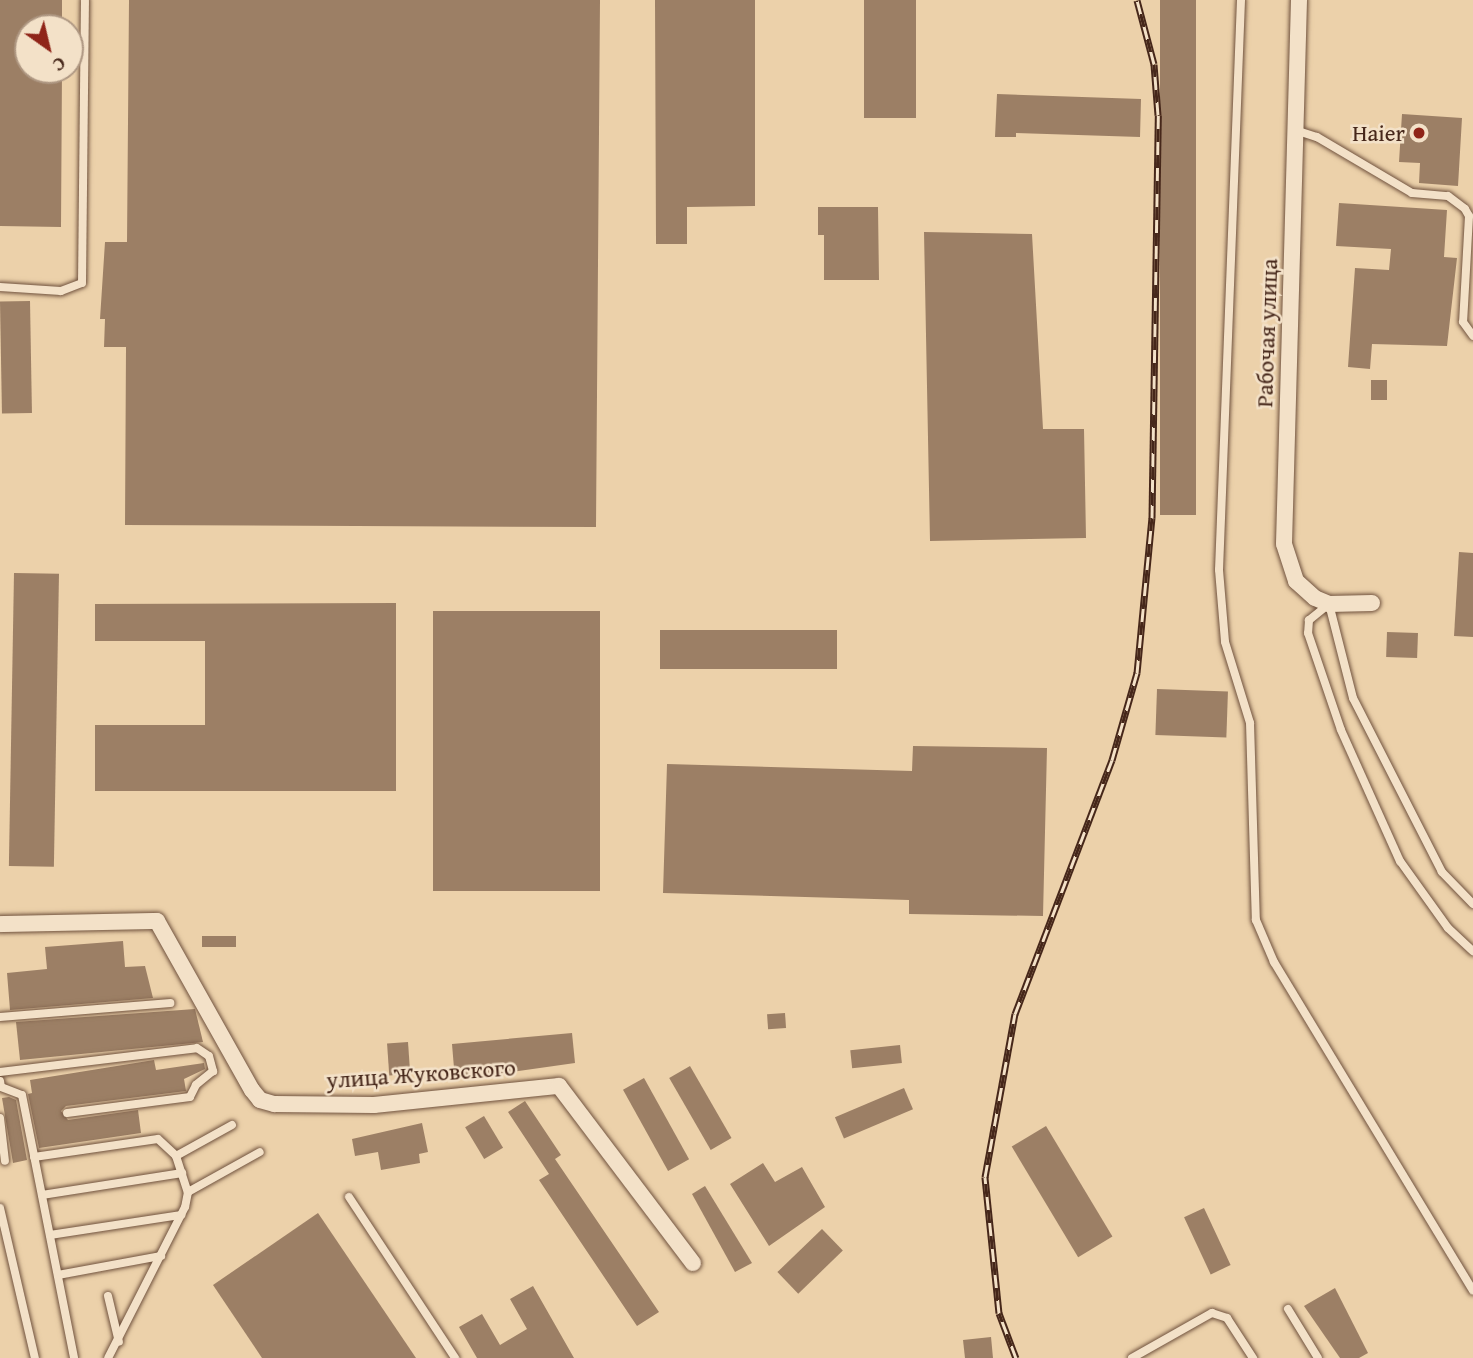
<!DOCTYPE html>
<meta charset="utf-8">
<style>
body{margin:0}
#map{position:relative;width:1473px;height:1358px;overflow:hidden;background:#ecd1aa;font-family:"Gentium Book Plus",serif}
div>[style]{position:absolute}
.building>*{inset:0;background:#9c7f65;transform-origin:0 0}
.roads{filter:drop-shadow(0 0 2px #70523e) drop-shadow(0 0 2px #70523e)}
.service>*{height:8px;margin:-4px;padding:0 4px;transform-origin:4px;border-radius:4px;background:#f3e1c8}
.minor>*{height:16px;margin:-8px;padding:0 8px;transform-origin:8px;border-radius:8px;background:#f3e1c8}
.rail>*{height:7px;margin-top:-3.5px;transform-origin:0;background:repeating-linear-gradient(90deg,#f3e1c8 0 13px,#46271a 0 26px);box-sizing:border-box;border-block:2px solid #46271a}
.dots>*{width:19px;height:19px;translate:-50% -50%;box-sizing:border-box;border:4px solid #f3e1c8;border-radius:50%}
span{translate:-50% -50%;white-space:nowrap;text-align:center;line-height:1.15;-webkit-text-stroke:5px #f3e1c8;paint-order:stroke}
.poi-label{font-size:23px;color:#46271a}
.right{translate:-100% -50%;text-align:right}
.street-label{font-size:23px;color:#46271a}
.north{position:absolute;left:14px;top:14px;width:70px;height:70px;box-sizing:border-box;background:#f3e1c8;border:2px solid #ae9782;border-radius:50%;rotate:146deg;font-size:19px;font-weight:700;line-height:28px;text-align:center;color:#46271a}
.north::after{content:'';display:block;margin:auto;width:24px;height:32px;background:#8f2418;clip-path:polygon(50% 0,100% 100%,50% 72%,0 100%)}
</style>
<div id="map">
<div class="building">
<div style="clip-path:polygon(0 0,62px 0,62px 28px,28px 28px,28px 70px,62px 70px,61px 227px,0 226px)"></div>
<div style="clip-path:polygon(129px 0,600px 0,596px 527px,125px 525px,126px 347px,104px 347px,105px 319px,100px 319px,105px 242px,127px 242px)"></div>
<div style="clip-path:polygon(655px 0,755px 0,755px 206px,687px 207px,687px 244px,656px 244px)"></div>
<div style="left:864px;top:0;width:52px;height:118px"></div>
<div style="left:1160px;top:0;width:36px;height:515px"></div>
<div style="clip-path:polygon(997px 94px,1141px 99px,1140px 137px,1016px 133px,1016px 137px,995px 137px)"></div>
<div style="clip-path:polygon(1402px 114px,1462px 118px,1458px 186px,1419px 183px,1420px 163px,1399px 162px)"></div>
<div style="clip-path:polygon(1339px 203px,1447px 210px,1444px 257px,1457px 258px,1447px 346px,1372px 344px,1370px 369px,1348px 367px,1355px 268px,1389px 270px,1391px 249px,1336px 246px)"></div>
<div style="clip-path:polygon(818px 207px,878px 207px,879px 280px,824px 280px,824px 235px,818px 235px)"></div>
<div style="clip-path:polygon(924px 232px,1032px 234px,1043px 429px,1084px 429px,1086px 538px,930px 541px)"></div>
<div style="left:30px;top:301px;width:112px;height:30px;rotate:89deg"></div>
<div style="left:1371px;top:380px;width:16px;height:20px"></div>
<div style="clip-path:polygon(1459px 552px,1473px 553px,1473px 637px,1454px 636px)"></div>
<div style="left:14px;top:573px;width:45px;height:293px;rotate:1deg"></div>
<div style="clip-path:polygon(396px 603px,396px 791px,95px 791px,95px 725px,205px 725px,205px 641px,95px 641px,95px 604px)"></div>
<div style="left:433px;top:611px;width:167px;height:280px"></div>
<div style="left:660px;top:630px;width:177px;height:39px"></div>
<div style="left:1387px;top:632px;width:31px;height:25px;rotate:2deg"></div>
<div style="left:1157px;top:689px;width:71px;height:46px;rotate:2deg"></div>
<div style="clip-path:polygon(913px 746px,1047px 748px,1043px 916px,909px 914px,909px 900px,663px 893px,667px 764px,912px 771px)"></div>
<div style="left:236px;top:936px;width:11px;height:34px;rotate:90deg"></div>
<div style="clip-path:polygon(123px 941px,125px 967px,145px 966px,153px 998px,10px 1010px,7px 973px,47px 969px,45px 947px)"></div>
<div style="clip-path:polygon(195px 1009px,203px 1042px,20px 1060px,16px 1022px)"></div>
<div style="left:785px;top:1013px;width:15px;height:18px;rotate:86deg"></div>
<div style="clip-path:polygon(572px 1033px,575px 1063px,455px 1080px,452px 1044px)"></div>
<div style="left:408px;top:1042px;width:32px;height:21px;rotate:86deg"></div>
<div style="left:900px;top:1045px;width:18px;height:50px;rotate:84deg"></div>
<div style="clip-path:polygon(154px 1060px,156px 1070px,204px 1063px,205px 1069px,184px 1079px,186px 1091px,66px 1106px,61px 1111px,68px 1120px,138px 1110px,141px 1133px,39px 1148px,28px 1094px,32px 1093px,30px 1080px)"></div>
<div style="left:690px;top:1066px;width:83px;height:24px;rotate:60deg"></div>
<div style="left:644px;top:1078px;width:93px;height:24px;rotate:61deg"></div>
<div style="left:904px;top:1088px;width:23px;height:75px;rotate:67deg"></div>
<div style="clip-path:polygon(9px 1097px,16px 1100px,27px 1160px,13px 1163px,2px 1098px)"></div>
<div style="clip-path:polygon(525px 1101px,561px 1155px,555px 1159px,659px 1312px,637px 1326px,539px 1180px,549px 1174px,508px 1112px)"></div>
<div style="left:484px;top:1116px;width:37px;height:22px;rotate:59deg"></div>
<div style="clip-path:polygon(422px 1123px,428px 1152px,419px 1154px,420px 1163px,381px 1170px,378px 1152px,355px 1156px,352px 1139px)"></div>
<div style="left:1046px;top:1126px;width:129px;height:40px;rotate:59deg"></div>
<div style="clip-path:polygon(763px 1163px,775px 1182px,802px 1167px,825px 1207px,769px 1246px,730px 1184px)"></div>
<div style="clip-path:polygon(705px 1186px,752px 1263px,735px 1272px,692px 1194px)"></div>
<div style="left:1204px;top:1208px;width:63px;height:22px;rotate:65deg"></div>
<div style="clip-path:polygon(318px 1213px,416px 1358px,262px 1358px,213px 1285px)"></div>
<div style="left:822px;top:1229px;width:30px;height:62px;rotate:46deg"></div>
<div style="clip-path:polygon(533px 1286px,574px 1358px,477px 1358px,459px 1327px,482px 1314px,500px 1345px,527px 1329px,510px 1299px)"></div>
<div style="clip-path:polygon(1335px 1288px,1368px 1353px,1359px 1358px,1340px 1358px,1304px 1306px)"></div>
<div style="clip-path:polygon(991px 1337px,993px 1358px,965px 1358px,963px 1340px)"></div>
</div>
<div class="roads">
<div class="service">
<div style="left:1241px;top:0;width:570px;rotate:92.21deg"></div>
<div style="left:1219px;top:570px;width:72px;rotate:85.2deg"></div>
<div style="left:1225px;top:642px;width:85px;rotate:72.8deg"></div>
<div style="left:1250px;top:723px;width:197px;rotate:88.3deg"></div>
<div style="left:1256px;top:920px;width:46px;rotate:66.8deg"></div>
<div style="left:1274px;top:962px;width:384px;rotate:58.8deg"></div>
<div style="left:1295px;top:130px;width:23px;rotate:18deg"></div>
<div style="left:1317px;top:137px;width:110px;rotate:30.5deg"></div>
<div style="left:1412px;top:193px;width:36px;rotate:5deg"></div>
<div style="left:1448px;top:196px;width:21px;rotate:37deg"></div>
<div style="left:1465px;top:209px;width:8px;rotate:60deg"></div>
<div style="left:1469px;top:216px;width:106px;rotate:93.2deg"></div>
<div style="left:1463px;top:322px;width:17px;rotate:54deg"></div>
<div style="left:0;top:287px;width:61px;rotate:3.8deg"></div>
<div style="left:61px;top:291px;width:22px;rotate:-21deg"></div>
<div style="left:82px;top:283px;width:283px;rotate:-89.4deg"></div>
<div style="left:1473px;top:904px;width:45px;rotate:-134.1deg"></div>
<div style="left:1442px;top:872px;width:195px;rotate:-117.1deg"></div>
<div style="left:1353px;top:698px;width:97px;rotate:-104.3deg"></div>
<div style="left:1329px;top:604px;width:26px;rotate:141deg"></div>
<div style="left:1309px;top:620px;width:13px;rotate:94deg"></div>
<div style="left:1308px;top:633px;width:102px;rotate:71.2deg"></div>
<div style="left:1341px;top:730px;width:144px;rotate:65.8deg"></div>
<div style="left:1400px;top:861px;width:82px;rotate:54.4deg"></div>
<div style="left:1448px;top:928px;width:34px;rotate:43deg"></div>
<div style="left:0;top:1017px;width:171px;rotate:-4.7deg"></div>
<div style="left:0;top:1072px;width:198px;rotate:-6.9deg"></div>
<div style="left:197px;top:1048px;width:14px;rotate:34deg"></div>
<div style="left:209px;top:1056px;width:16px;rotate:75deg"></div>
<div style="left:213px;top:1071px;width:22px;rotate:141deg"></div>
<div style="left:196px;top:1085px;width:13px;rotate:117deg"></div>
<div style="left:190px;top:1097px;width:124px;rotate:172.6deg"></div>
<div style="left:0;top:1081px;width:6px;rotate:81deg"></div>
<div style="left:1px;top:1087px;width:22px;rotate:21deg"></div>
<div style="left:22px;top:1095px;width:268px;rotate:78.8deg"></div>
<div style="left:0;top:1118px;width:43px;rotate:83.4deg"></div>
<div style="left:176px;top:1156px;width:64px;rotate:-29deg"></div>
<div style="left:34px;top:1157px;width:125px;rotate:-8.3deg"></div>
<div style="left:158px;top:1139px;width:25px;rotate:43deg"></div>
<div style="left:176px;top:1156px;width:38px;rotate:72deg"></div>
<div style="left:188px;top:1192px;width:15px;rotate:101deg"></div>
<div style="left:185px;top:1207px;width:169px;rotate:117deg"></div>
<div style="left:188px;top:1192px;width:82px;rotate:-29.1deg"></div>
<div style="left:42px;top:1195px;width:142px;rotate:-8.9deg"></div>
<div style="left:349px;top:1197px;width:193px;rotate:56.6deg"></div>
<div style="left:0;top:1208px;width:154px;rotate:76.9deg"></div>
<div style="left:50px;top:1235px;width:133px;rotate:-8.7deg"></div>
<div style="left:58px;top:1275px;width:105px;rotate:-10.5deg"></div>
<div style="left:108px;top:1296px;width:47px;rotate:76.6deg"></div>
<div style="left:1288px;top:1309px;width:57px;rotate:58.5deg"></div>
<div style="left:1132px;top:1358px;width:92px;rotate:-29.4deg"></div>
<div style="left:1212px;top:1313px;width:16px;rotate:18deg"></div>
<div style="left:1227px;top:1318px;width:48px;rotate:57deg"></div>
</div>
<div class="minor">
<div style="left:1299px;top:0;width:544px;rotate:91.58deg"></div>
<div style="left:1284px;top:544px;width:39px;rotate:72deg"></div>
<div style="left:1296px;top:581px;width:25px;rotate:42deg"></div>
<div style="left:1315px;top:598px;width:15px;rotate:23deg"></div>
<div style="left:1329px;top:604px;width:43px;rotate:-1.3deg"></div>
<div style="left:0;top:924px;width:157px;rotate:-1.1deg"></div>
<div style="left:157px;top:921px;width:194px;rotate:60.7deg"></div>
<div style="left:252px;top:1090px;width:13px;rotate:51deg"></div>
<div style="left:260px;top:1100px;width:15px;rotate:16deg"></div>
<div style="left:274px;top:1104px;width:100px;rotate:0.6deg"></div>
<div style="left:374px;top:1105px;width:186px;rotate:-5.9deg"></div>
<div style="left:559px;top:1086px;width:222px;rotate:52.9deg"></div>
</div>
</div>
<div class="rail">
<div style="left:1016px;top:1358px;width:48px;rotate:-110.7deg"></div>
<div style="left:999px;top:1313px;width:137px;rotate:-95.9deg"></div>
<div style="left:985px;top:1177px;width:166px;rotate:-79.6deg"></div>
<div style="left:1015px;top:1014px;width:272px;rotate:-69.1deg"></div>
<div style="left:1112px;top:760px;width:91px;rotate:-74deg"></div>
<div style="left:1137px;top:673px;width:156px;rotate:-84.5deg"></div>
<div style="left:1152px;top:518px;width:403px;rotate:-89.1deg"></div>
<div style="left:1158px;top:115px;width:51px;rotate:-94.5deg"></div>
<div style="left:1154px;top:64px;width:66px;rotate:-104.9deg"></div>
</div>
<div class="dots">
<div style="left:1419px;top:133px;background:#8f2418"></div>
</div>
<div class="poi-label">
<span class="right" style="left:1405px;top:133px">Haier</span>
</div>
<div class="street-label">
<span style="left:1267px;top:333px;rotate:-88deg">Рабочая улица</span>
<span style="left:421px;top:1074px;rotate:-4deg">улица Жуковского</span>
</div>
<div class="north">С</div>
</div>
